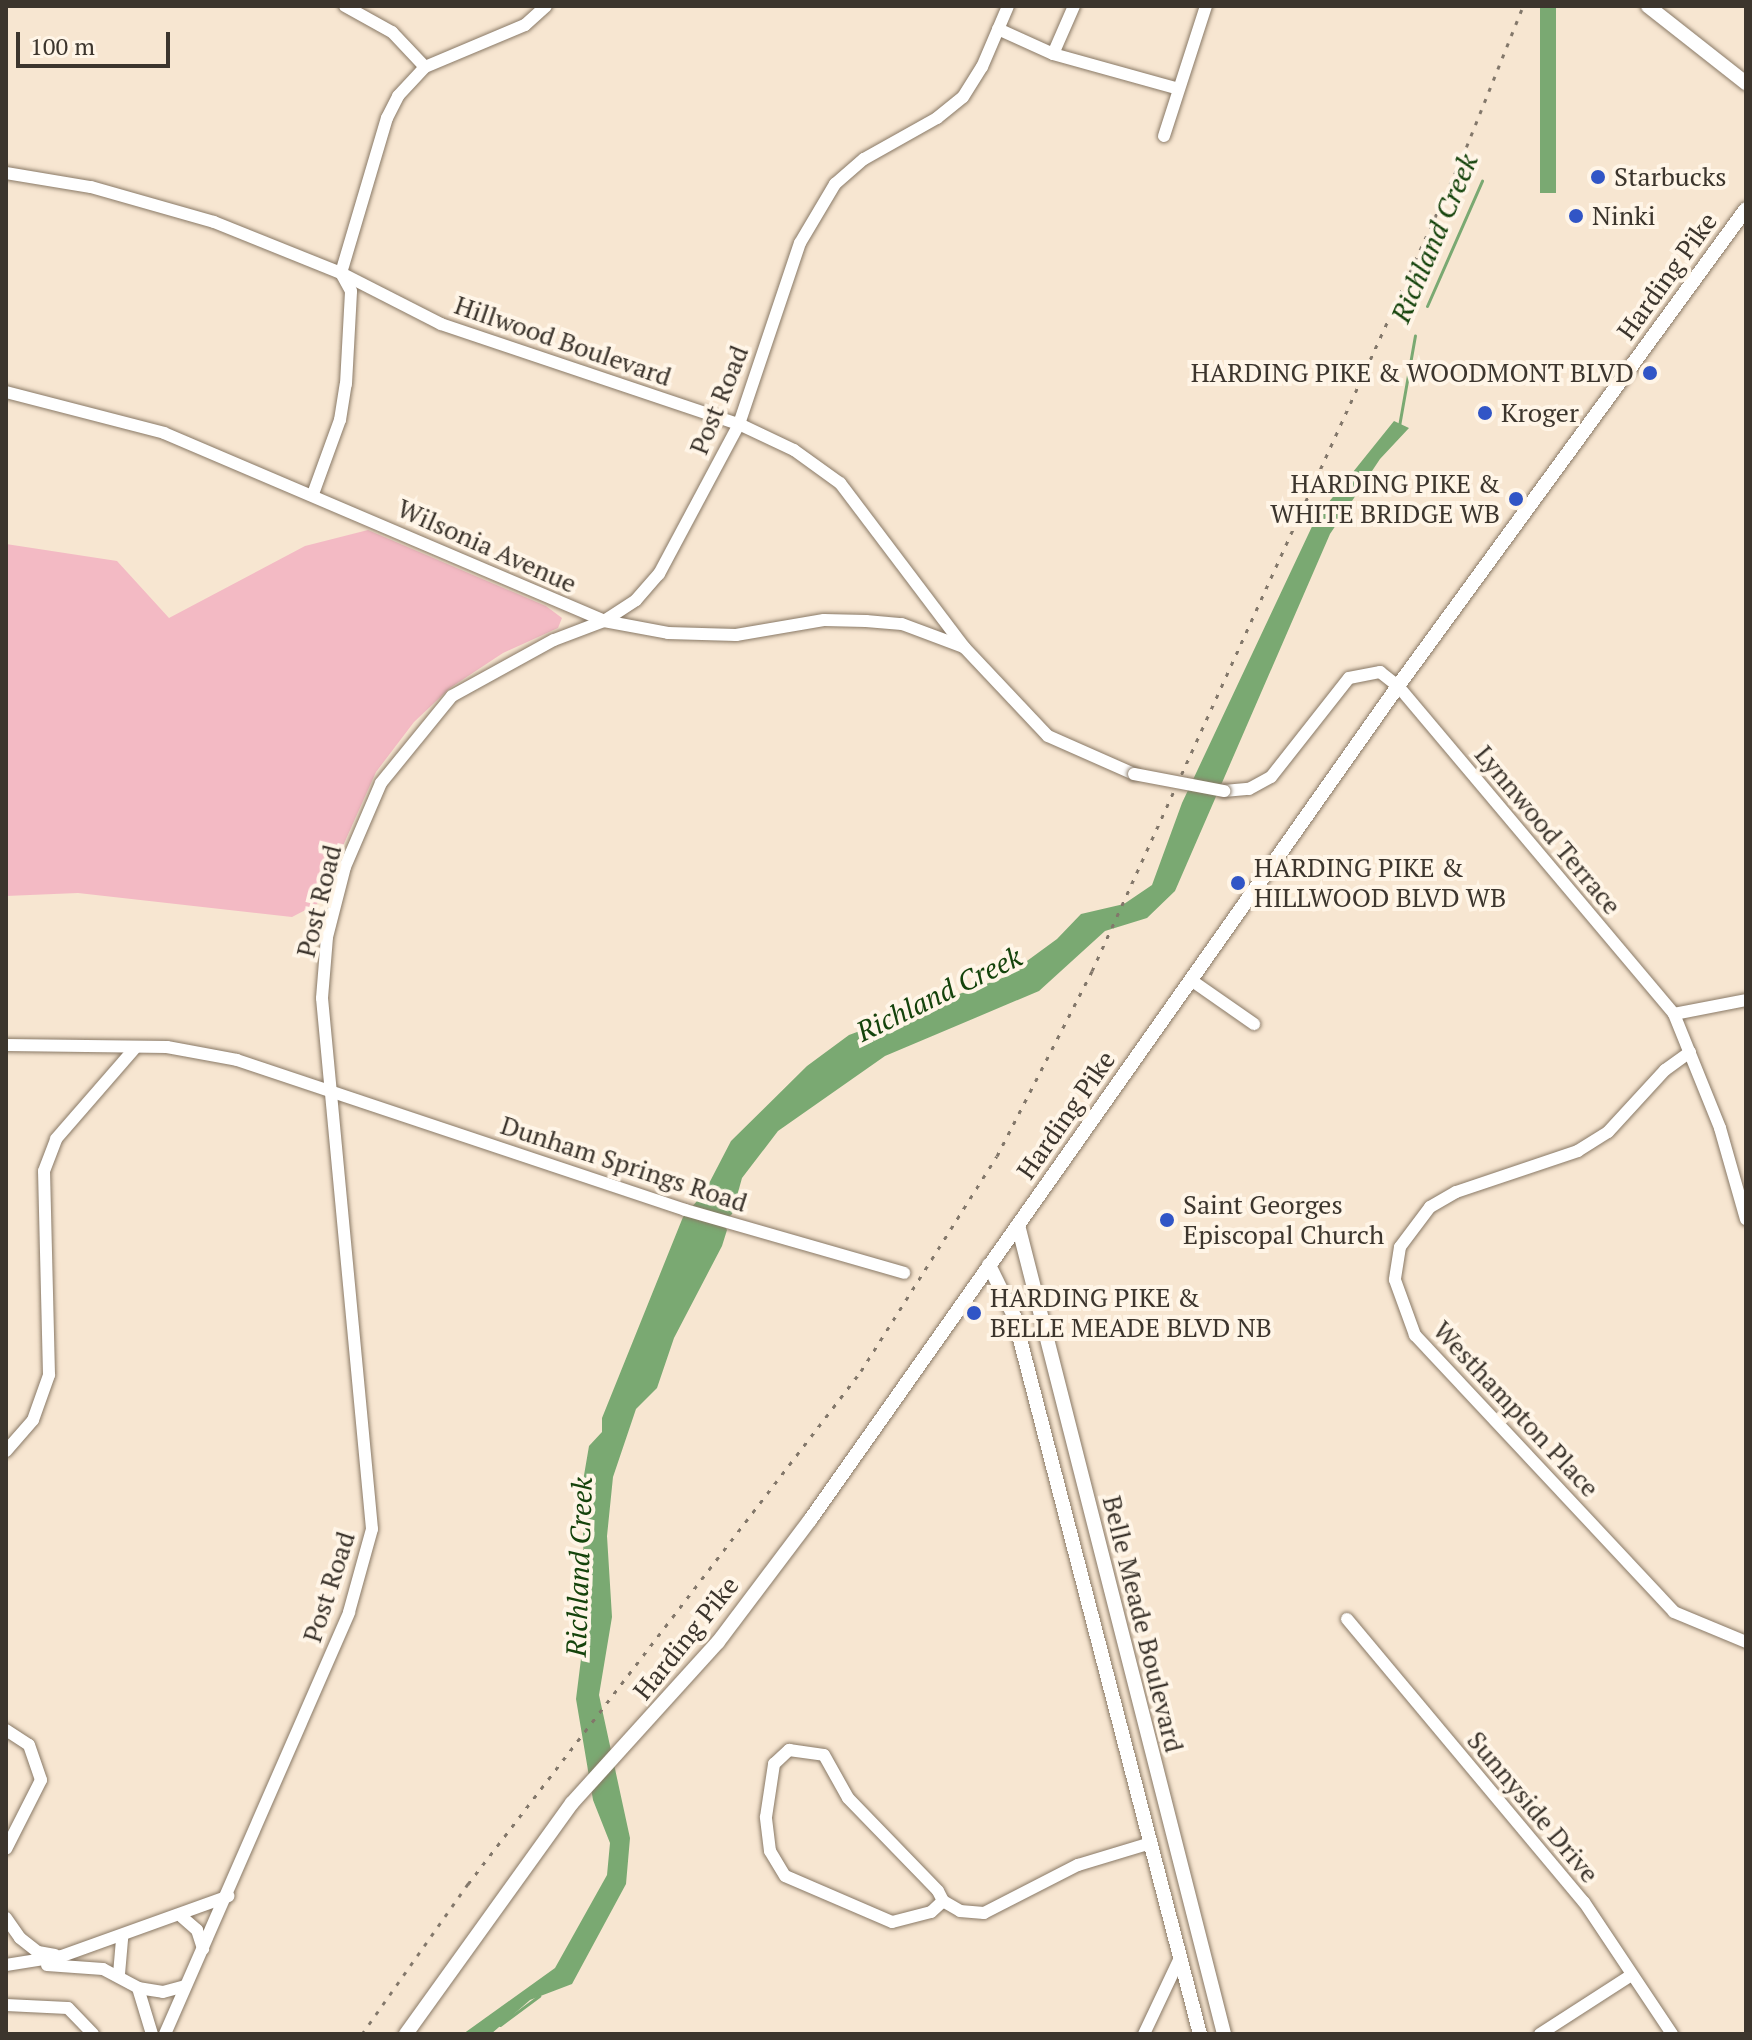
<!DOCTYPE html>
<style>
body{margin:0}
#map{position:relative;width:1752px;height:2040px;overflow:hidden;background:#f7e6d1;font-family:"PT Serif",serif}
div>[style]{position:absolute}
.green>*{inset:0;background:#f3bac4}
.water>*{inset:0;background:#7aa972;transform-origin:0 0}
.stream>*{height:3px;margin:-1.5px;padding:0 1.5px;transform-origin:1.5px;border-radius:1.5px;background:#7aa972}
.roads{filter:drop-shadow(0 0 2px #897966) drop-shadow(0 0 2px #897966)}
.minor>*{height:12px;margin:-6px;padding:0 6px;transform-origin:6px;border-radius:6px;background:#fff}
.major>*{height:14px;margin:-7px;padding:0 7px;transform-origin:7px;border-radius:7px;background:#fff}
.rail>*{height:3px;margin-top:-1.5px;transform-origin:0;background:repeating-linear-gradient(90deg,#82776a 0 4px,transparent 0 12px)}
.bridges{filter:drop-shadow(0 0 2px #897966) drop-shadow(0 0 2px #897966)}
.minor-bridge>*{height:12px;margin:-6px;padding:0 6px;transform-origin:6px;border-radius:6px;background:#fff}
.dots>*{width:22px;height:22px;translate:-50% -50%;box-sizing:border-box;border:4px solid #fff5e7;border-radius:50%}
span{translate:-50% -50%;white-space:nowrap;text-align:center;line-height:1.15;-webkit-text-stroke:8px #fff5e7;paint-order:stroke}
.poi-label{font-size:26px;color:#3c352d}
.left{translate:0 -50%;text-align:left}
.right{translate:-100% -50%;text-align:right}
.street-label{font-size:26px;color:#3c352d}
.water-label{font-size:28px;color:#14430b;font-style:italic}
.frame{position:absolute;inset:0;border:8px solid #3c352d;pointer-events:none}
.scale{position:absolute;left:16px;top:32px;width:154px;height:36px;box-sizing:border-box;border:4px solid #3c352d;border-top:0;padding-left:10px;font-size:24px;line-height:28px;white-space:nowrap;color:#3c352d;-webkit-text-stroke:6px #fff5e7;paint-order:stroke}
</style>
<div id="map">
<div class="green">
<div style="clip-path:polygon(368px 530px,546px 606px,562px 618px,558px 628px,503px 653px,450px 688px,414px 722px,376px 772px,317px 904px,292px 917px,78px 893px,6px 896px,6px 544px,117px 561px,169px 618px,305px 546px)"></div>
</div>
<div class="water">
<div style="left:1540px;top:6px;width:16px;height:187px"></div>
<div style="clip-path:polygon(1394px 421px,1409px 428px,1380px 459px,1330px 534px,1175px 891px,1147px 918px,1105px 931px,1039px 991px,885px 1056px,778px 1131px,742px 1178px,732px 1214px,723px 1223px,727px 1230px,722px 1246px,674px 1338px,657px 1388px,636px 1409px,613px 1477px,607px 1536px,612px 1617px,599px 1695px,630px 1838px,626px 1884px,572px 1984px,530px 2000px,491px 2034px,463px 2034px,555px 1968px,607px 1875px,610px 1843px,593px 1800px,576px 1699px,585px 1627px,582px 1487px,589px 1446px,602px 1432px,602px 1418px,683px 1217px,704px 1193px,731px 1141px,807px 1066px,849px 1035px,1005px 977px,1057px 939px,1081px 914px,1124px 904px,1152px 885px,1182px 803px,1316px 518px)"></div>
</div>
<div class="stream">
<div style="left:1427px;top:306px;width:137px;rotate:-66.3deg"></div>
<div style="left:1399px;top:426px;width:92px;rotate:-80deg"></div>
<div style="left:500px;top:2025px;width:49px;rotate:-36.6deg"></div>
</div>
<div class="roads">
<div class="minor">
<div style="left:345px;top:6px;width:54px;rotate:29deg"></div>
<div style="left:392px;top:32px;width:48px;rotate:46.7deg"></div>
<div style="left:1074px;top:6px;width:52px;rotate:113.6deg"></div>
<div style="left:1053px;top:54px;width:128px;rotate:15.5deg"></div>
<div style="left:998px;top:29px;width:60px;rotate:24.4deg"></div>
<div style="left:1164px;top:136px;width:137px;rotate:-72.1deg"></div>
<div style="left:6px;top:173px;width:86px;rotate:9.4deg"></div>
<div style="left:91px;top:187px;width:128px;rotate:15.9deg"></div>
<div style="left:214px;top:222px;width:137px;rotate:21.9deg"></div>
<div style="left:341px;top:273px;width:112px;rotate:27deg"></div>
<div style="left:441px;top:324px;width:314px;rotate:18.6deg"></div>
<div style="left:739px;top:424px;width:61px;rotate:25.3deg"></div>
<div style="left:794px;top:450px;width:57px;rotate:35.7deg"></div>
<div style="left:840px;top:483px;width:206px;rotate:52.9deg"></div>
<div style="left:964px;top:647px;width:122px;rotate:46.7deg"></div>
<div style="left:1048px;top:736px;width:94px;rotate:23.8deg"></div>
<div style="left:6px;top:392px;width:163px;rotate:14.5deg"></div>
<div style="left:164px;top:433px;width:478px;rotate:23.1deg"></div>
<div style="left:604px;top:621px;width:65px;rotate:10.6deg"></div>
<div style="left:668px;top:633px;width:68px;rotate:1.7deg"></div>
<div style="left:736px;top:635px;width:89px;rotate:-9.7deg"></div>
<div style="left:824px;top:620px;width:42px;rotate:1.4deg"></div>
<div style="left:866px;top:621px;width:36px;rotate:5deg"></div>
<div style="left:902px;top:624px;width:66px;rotate:20.4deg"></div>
<div style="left:313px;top:494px;width:79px;rotate:-70deg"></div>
<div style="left:340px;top:420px;width:36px;rotate:-81deg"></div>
<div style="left:346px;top:384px;width:93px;rotate:-86.9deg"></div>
<div style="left:351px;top:291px;width:21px;rotate:-119deg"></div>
<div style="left:341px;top:273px;width:162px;rotate:-73.5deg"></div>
<div style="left:387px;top:118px;width:25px;rotate:-63deg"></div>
<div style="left:398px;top:96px;width:40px;rotate:-47deg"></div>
<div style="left:425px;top:67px;width:108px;rotate:-22.8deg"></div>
<div style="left:525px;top:25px;width:28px;rotate:-42deg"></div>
<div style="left:1224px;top:791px;width:25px;rotate:-5deg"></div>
<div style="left:1249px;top:789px;width:25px;rotate:-29deg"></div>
<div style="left:1271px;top:777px;width:126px;rotate:-51.8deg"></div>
<div style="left:1349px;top:678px;width:32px;rotate:-11deg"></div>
<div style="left:1380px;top:672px;width:23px;rotate:38deg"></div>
<div style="left:1398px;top:686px;width:429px;rotate:49.9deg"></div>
<div style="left:1674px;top:1014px;width:123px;rotate:68deg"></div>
<div style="left:1720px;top:1128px;width:95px;rotate:74.1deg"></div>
<div style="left:1191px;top:980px;width:77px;rotate:34.9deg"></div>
<div style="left:1674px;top:1014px;width:73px;rotate:-11deg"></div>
<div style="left:6px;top:1045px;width:161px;rotate:0.7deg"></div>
<div style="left:167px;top:1047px;width:71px;rotate:10.5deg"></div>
<div style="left:237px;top:1060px;width:472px;rotate:18.5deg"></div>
<div style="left:685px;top:1210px;width:228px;rotate:16deg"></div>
<div style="left:1690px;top:1052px;width:31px;rotate:144deg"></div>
<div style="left:1665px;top:1070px;width:84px;rotate:132.6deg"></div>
<div style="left:1608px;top:1132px;width:36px;rotate:148deg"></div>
<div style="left:1578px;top:1151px;width:129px;rotate:161.4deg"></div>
<div style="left:1456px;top:1192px;width:30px;rotate:150deg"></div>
<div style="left:1430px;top:1207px;width:50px;rotate:126.9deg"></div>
<div style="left:1400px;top:1247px;width:33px;rotate:99deg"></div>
<div style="left:1395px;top:1280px;width:59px;rotate:70deg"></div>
<div style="left:1415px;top:1335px;width:379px;rotate:46.9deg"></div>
<div style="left:1674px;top:1612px;width:78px;rotate:22.6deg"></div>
<div style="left:6px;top:1451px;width:41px;rotate:-48.9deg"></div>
<div style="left:33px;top:1420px;width:48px;rotate:-70.4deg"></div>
<div style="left:49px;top:1375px;width:204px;rotate:-91.4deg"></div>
<div style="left:44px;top:1171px;width:34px;rotate:-69deg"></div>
<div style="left:56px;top:1139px;width:121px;rotate:-49deg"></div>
<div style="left:1347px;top:1619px;width:369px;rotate:50.1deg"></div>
<div style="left:1584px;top:1902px;width:159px;rotate:56.3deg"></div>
<div style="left:6px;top:1730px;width:27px;rotate:33deg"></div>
<div style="left:29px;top:1745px;width:37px;rotate:71deg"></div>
<div style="left:41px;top:1780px;width:77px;rotate:116.9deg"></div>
<div style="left:789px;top:1750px;width:35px;rotate:8deg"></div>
<div style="left:824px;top:1755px;width:49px;rotate:60.8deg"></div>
<div style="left:848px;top:1798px;width:129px;rotate:45.9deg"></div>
<div style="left:938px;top:1891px;width:11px;rotate:63deg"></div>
<div style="left:943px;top:1901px;width:16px;rotate:137deg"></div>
<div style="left:931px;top:1912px;width:40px;rotate:165.6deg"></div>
<div style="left:892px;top:1922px;width:116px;rotate:-156.7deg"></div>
<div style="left:785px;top:1876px;width:29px;rotate:-121deg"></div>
<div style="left:770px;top:1851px;width:34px;rotate:-97deg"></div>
<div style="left:766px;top:1817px;width:54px;rotate:-81.4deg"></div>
<div style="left:774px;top:1764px;width:21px;rotate:-43deg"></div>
<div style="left:943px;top:1901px;width:20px;rotate:30deg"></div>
<div style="left:960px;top:1911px;width:24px;rotate:5deg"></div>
<div style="left:984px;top:1913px;width:106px;rotate:-27.1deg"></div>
<div style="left:1078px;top:1865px;width:76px;rotate:-16.8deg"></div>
<div style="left:182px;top:1917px;width:20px;rotate:41deg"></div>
<div style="left:197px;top:1930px;width:20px;rotate:72deg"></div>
<div style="left:6px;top:1918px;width:24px;rotate:55deg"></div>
<div style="left:20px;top:1938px;width:23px;rotate:38deg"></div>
<div style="left:38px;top:1952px;width:17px;rotate:10deg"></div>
<div style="left:6px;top:1965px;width:57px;rotate:-9.1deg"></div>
<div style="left:62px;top:1956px;width:177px;rotate:-19.8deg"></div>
<div style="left:47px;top:1965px;width:56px;rotate:4.1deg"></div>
<div style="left:103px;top:1969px;width:40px;rotate:28deg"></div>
<div style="left:138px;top:1988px;width:25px;rotate:9deg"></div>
<div style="left:163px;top:1992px;width:23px;rotate:-15deg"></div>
<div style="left:119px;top:1974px;width:38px;rotate:-85deg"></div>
<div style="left:138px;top:1988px;width:48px;rotate:73.1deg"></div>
<div style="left:6px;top:2005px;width:62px;rotate:2.8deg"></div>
<div style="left:68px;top:2008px;width:36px;rotate:46deg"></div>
<div style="left:165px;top:2034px;width:460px;rotate:-66.4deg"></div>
<div style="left:349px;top:1612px;width:86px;rotate:-74.5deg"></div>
<div style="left:372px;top:1529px;width:533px;rotate:-95.38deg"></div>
<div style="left:322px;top:998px;width:61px;rotate:-85.3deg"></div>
<div style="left:327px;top:937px;width:72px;rotate:-75.6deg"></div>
<div style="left:345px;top:867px;width:91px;rotate:-66.8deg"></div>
<div style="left:381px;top:783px;width:112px;rotate:-50.8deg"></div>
<div style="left:452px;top:696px;width:116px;rotate:-28.8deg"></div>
<div style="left:554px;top:640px;width:53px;rotate:-20.8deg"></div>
<div style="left:604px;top:621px;width:38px;rotate:-33deg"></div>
<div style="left:636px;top:600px;width:35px;rotate:-49deg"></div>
<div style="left:659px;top:574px;width:170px;rotate:-61.9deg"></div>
<div style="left:739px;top:424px;width:191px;rotate:-71.4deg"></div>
<div style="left:800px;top:243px;width:69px;rotate:-59.3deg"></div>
<div style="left:835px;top:184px;width:38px;rotate:-41deg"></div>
<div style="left:864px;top:159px;width:84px;rotate:-29.3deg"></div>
<div style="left:937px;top:118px;width:33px;rotate:-39deg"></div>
<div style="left:963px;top:97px;width:36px;rotate:-58deg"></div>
<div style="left:982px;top:67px;width:66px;rotate:-66.9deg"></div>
<div style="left:1144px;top:2034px;width:84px;rotate:-64.7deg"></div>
<div style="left:1540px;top:2034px;width:107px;rotate:-32.8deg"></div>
</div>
<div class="major">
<div style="left:1648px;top:6px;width:125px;rotate:38.2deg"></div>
<div style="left:1018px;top:1225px;width:835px;rotate:75.71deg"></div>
<div style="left:989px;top:1265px;width:57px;rotate:63.9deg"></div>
<div style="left:1014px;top:1316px;width:742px;rotate:75.48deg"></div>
<div style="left:406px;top:2034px;width:284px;rotate:-54.3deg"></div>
<div style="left:572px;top:1803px;width:217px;rotate:-47.8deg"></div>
<div style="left:718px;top:1642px;width:153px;rotate:-53deg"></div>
<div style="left:810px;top:1520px;width:1020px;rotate:-54.81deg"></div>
<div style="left:1398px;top:686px;width:590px;rotate:-53.89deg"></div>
</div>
</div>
<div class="rail">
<div style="left:362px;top:2034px;width:184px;rotate:-54.8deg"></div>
<div style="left:468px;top:1884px;width:646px;rotate:-52.54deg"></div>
<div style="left:861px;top:1371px;width:254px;rotate:-57.7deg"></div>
<div style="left:997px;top:1156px;width:208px;rotate:-62.8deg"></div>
<div style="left:1092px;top:971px;width:893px;rotate:-65.53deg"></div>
<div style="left:1462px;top:158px;width:164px;rotate:-68.1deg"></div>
</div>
<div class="bridges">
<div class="minor-bridge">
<div style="left:1134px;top:774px;width:92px;rotate:10.7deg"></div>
</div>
</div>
<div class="dots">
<div style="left:1598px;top:177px;background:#3155c6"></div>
<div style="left:1576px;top:216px;background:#3155c6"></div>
<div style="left:1650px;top:373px;background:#3155c6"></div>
<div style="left:1485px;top:413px;background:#3155c6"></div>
<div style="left:1516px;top:499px;background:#3155c6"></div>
<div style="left:1238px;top:883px;background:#3155c6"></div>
<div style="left:1167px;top:1220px;background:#3155c6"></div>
<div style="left:974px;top:1313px;background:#3155c6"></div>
</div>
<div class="poi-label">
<span class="left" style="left:1614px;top:177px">Starbucks</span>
<span class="left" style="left:1592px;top:216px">Ninki</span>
<span class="right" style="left:1634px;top:373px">HARDING PIKE &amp; WOODMONT BLVD</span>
<span class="left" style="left:1501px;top:413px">Kroger</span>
<span class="right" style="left:1500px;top:499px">HARDING PIKE &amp;<br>WHITE BRIDGE WB</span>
<span class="left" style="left:1254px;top:883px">HARDING PIKE &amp;<br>HILLWOOD BLVD WB</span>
<span class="left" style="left:1183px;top:1220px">Saint Georges<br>Episcopal Church</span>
<span class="left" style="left:990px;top:1313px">HARDING PIKE &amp;<br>BELLE MEADE BLVD NB</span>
</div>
<div class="street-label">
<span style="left:1667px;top:276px;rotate:-54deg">Harding Pike</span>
<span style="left:563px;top:341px;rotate:19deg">Hillwood Boulevard</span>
<span style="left:719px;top:400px;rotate:-68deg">Post Road</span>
<span style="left:487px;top:546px;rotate:24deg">Wilsonia Avenue</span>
<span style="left:1548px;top:830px;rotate:50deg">Lynnwood Terrace</span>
<span style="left:319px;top:901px;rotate:-76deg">Post Road</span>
<span style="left:1066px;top:1115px;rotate:-55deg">Harding Pike</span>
<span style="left:624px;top:1164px;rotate:18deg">Dunham Springs Road</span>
<span style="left:1516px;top:1409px;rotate:47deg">Westhampton Place</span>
<span style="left:329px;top:1587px;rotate:-72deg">Post Road</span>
<span style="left:1143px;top:1624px;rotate:76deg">Belle Meade Boulevard</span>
<span style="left:686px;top:1638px;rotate:-51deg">Harding Pike</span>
<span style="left:1533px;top:1807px;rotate:50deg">Sunnyside Drive</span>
</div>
<div class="water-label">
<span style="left:1434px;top:238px;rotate:-67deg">Richland Creek</span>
<span style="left:939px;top:994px;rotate:-26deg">Richland Creek</span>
<span style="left:579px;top:1567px;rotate:-88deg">Richland Creek</span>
</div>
<div class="frame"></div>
<div class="scale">100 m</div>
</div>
